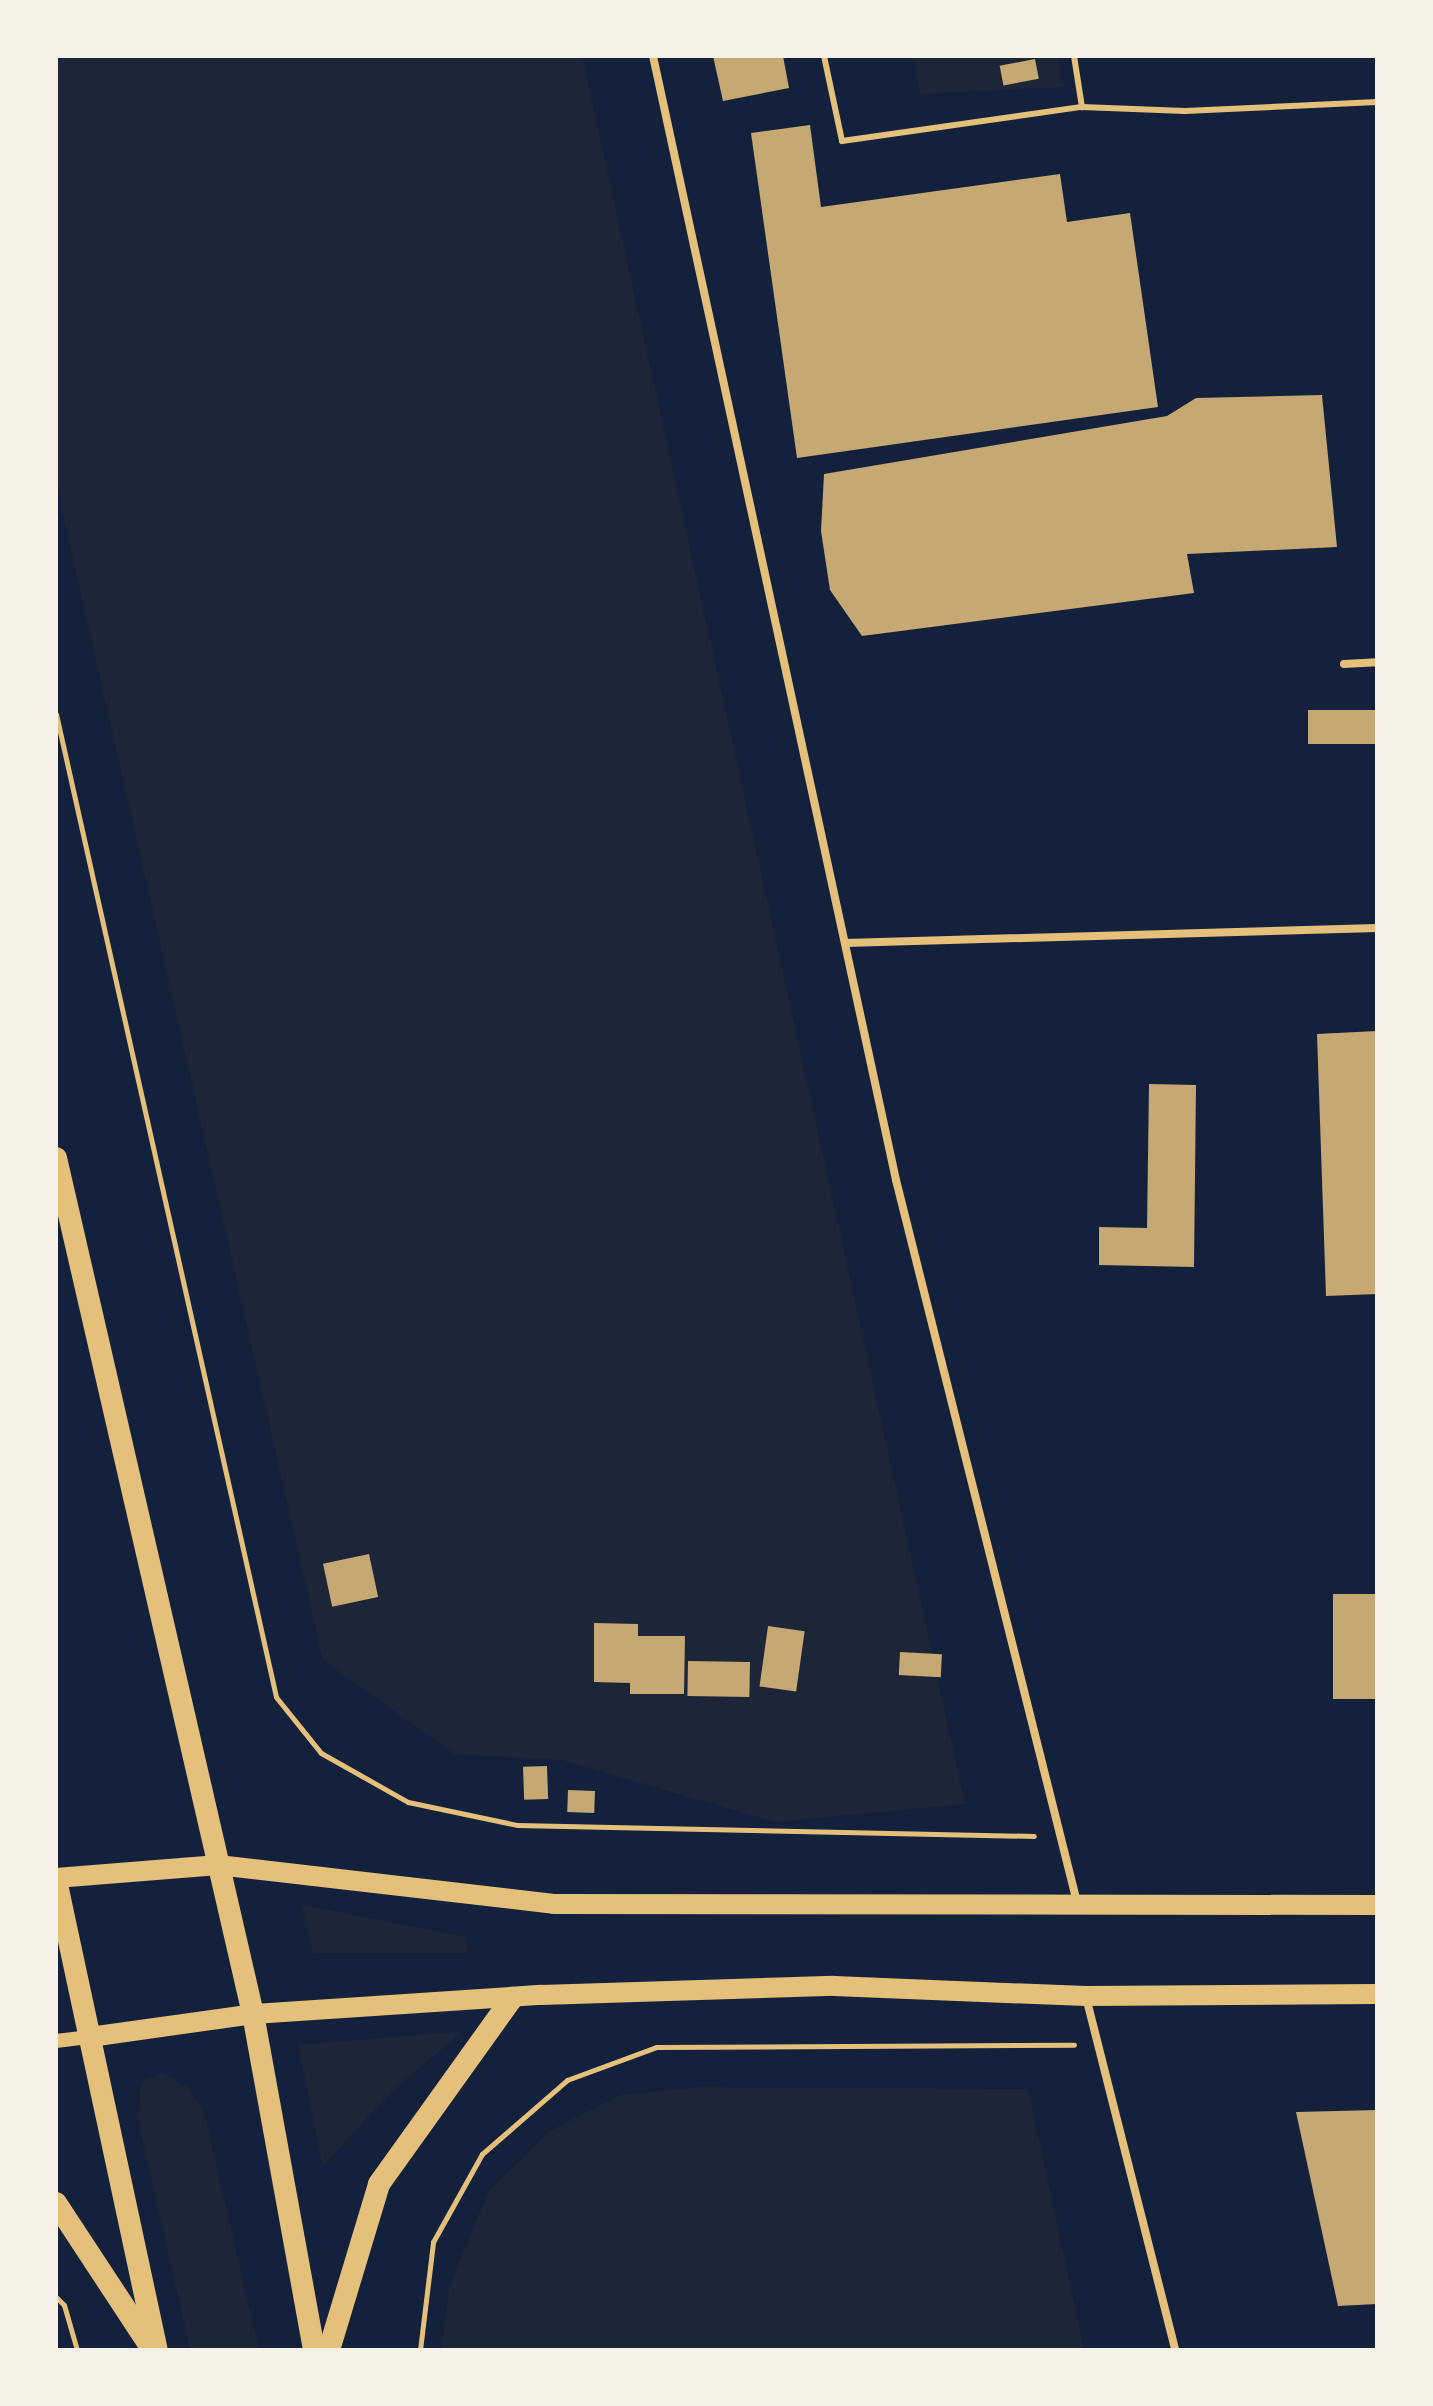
<!DOCTYPE html>
<style>
body{margin:0}
#map{position:relative;width:1433px;height:2406px;overflow:hidden;background:#14213d;font-family:"Archivo Narrow",sans-serif}
div>[style]{position:absolute}
.green>*{inset:0;background:#1d2539}
.building>*{inset:0;background:#c6a872;transform-origin:0 0}
.path>*{height:5px;margin:-2.5px;padding:0 2.5px;transform-origin:2.5px;border-radius:2.5px;background:#e5c07b}
.service>*{height:6px;margin:-3px;padding:0 3px;transform-origin:3px;border-radius:3px;background:#e5c07b}
.minor>*{height:8px;margin:-4px;padding:0 4px;transform-origin:4px;border-radius:4px;background:#e5c07b}
.tertiary>*{height:14px;margin:-7px;padding:0 7px;transform-origin:7px;border-radius:7px;background:#e5c07b}
.primary>*{height:20px;margin:-10px;padding:0 10px;transform-origin:10px;border-radius:10px;background:#e5c07b}
.trunk>*{height:22px;margin:-11px;padding:0 11px;transform-origin:11px;border-radius:11px;background:#e5c07b}
span{translate:-50% -50%;white-space:nowrap;text-align:center;line-height:1.15;-webkit-text-stroke:8px #f6f1e7;paint-order:stroke}
.frame{position:absolute;inset:0;border:58px solid #f6f1e7;pointer-events:none}
</style>
<div id="map">
<div class="green">
<div style="clip-path:polygon(56px 56px,582px 56px,965px 1804px,775px 1822px,562px 1760px,455px 1754px,323px 1660px,56px 484px)"></div>
<div style="clip-path:polygon(913px 56px,1057px 56px,1063px 87px,920px 94px)"></div>
<div style="clip-path:polygon(302px 1905px,466px 1937px,467px 1953px,313px 1953px)"></div>
<div style="clip-path:polygon(463px 2031px,391px 2092px,323px 2166px,298px 2045px)"></div>
<div style="clip-path:polygon(162px 2072px,187px 2087px,203px 2108px,259px 2350px,190px 2350px,138px 2119px,141px 2082px)"></div>
<div style="clip-path:polygon(699px 2087px,1028px 2089px,1084px 2350px,441px 2350px,450px 2285px,488px 2192px,550px 2131px,620px 2095px)"></div>
</div>
<div class="building">
<div style="clip-path:polygon(713px 56px,783px 56px,789px 88px,723px 101px)"></div>
<div style="left:1035px;top:59px;width:20px;height:36px;rotate:79deg"></div>
<div style="clip-path:polygon(810px 125px,821px 207px,1060px 174px,1067px 222px,1130px 213px,1158px 407px,797px 458px,751px 133px)"></div>
<div style="clip-path:polygon(1322px 395px,1337px 547px,1187px 554px,1194px 593px,862px 636px,830px 590px,821px 531px,824px 474px,1167px 416px,1196px 398px)"></div>
<div style="left:1377px;top:710px;width:34px;height:69px;rotate:90deg"></div>
<div style="clip-path:polygon(1377px 1031px,1377px 1294px,1326px 1296px,1317px 1034px)"></div>
<div style="clip-path:polygon(1149px 1084px,1196px 1085px,1194px 1267px,1099px 1265px,1099px 1227px,1147px 1228px)"></div>
<div style="left:369px;top:1554px;width:44px;height:47px;rotate:78deg"></div>
<div style="left:1333px;top:1594px;width:44px;height:105px"></div>
<div style="clip-path:polygon(594px 1623px,638px 1624px,638px 1636px,685px 1636px,684px 1694px,630px 1694px,630px 1683px,594px 1682px)"></div>
<div style="left:768px;top:1626px;width:37px;height:61px;rotate:8deg"></div>
<div style="left:900px;top:1652px;width:42px;height:23px;rotate:3deg"></div>
<div style="left:688px;top:1661px;width:62px;height:35px;rotate:1deg"></div>
<div style="left:547px;top:1766px;width:33px;height:24px;rotate:88deg"></div>
<div style="left:568px;top:1790px;width:27px;height:22px;rotate:2deg"></div>
<div style="clip-path:polygon(1377px 2110px,1377px 2304px,1338px 2306px,1296px 2112px)"></div>
</div>
<div class="path">
<div style="left:56px;top:714px;width:1007px;rotate:77.38deg"></div>
<div style="left:276px;top:1697px;width:72px;rotate:51.2deg"></div>
<div style="left:321px;top:1753px;width:100px;rotate:29.4deg"></div>
<div style="left:408px;top:1802px;width:111px;rotate:11.9deg"></div>
<div style="left:517px;top:1825px;width:517px;rotate:1.22deg"></div>
<div style="left:56px;top:2297px;width:11px;rotate:45deg"></div>
<div style="left:64px;top:2305px;width:47px;rotate:73.9deg"></div>
<div style="left:420px;top:2350px;width:109px;rotate:-83.1deg"></div>
<div style="left:433px;top:2242px;width:101px;rotate:-60.9deg"></div>
<div style="left:482px;top:2154px;width:113px;rotate:-41deg"></div>
<div style="left:567px;top:2080px;width:95px;rotate:-20.3deg"></div>
<div style="left:656px;top:2047px;width:418px;rotate:-0.3deg"></div>
</div>
<div class="service">
<div style="left:824px;top:56px;width:87px;rotate:78deg"></div>
<div style="left:842px;top:141px;width:242px;rotate:-8.1deg"></div>
<div style="left:1074px;top:56px;width:52px;rotate:81.1deg"></div>
<div style="left:1082px;top:107px;width:103px;rotate:2.2deg"></div>
<div style="left:1185px;top:111px;width:192px;rotate:-2.7deg"></div>
</div>
<div class="minor">
<div style="left:653px;top:56px;width:1150px;rotate:77.8deg"></div>
<div style="left:896px;top:1180px;width:744px;rotate:75.93deg"></div>
<div style="left:1344px;top:664px;width:33px;rotate:-3deg"></div>
<div style="left:845px;top:943px;width:532px;rotate:-1.62deg"></div>
<div style="left:1086px;top:1997px;width:364px;rotate:75.8deg"></div>
</div>
<div class="tertiary">
<div style="left:56px;top:2041px;width:34px;rotate:-7deg"></div>
</div>
<div class="primary">
<div style="left:56px;top:1878px;width:163px;rotate:-4.6deg"></div>
<div style="left:218px;top:1865px;width:338px;rotate:6.6deg"></div>
<div style="left:554px;top:1904px;width:823px;rotate:0.07deg"></div>
<div style="left:90px;top:2037px;width:165px;rotate:-8deg"></div>
<div style="left:253px;top:2014px;width:289px;rotate:-3.8deg"></div>
<div style="left:541px;top:1995px;width:293px;rotate:-1.8deg"></div>
<div style="left:834px;top:1986px;width:252px;rotate:2.3deg"></div>
<div style="left:1086px;top:1996px;width:291px;rotate:-0.4deg"></div>
</div>
<div class="trunk">
<div style="left:56px;top:1158px;width:878px;rotate:77.04deg"></div>
<div style="left:253px;top:2014px;width:341px;rotate:79.7deg"></div>
<div style="left:56px;top:1880px;width:481px;rotate:77.9deg"></div>
<div style="left:56px;top:2203px;width:175px;rotate:56.7deg"></div>
<div style="left:329px;top:2350px;width:173px;rotate:-73.2deg"></div>
<div style="left:379px;top:2184px;width:229px;rotate:-54.4deg"></div>
</div>
<div class="frame"></div>
</div>
